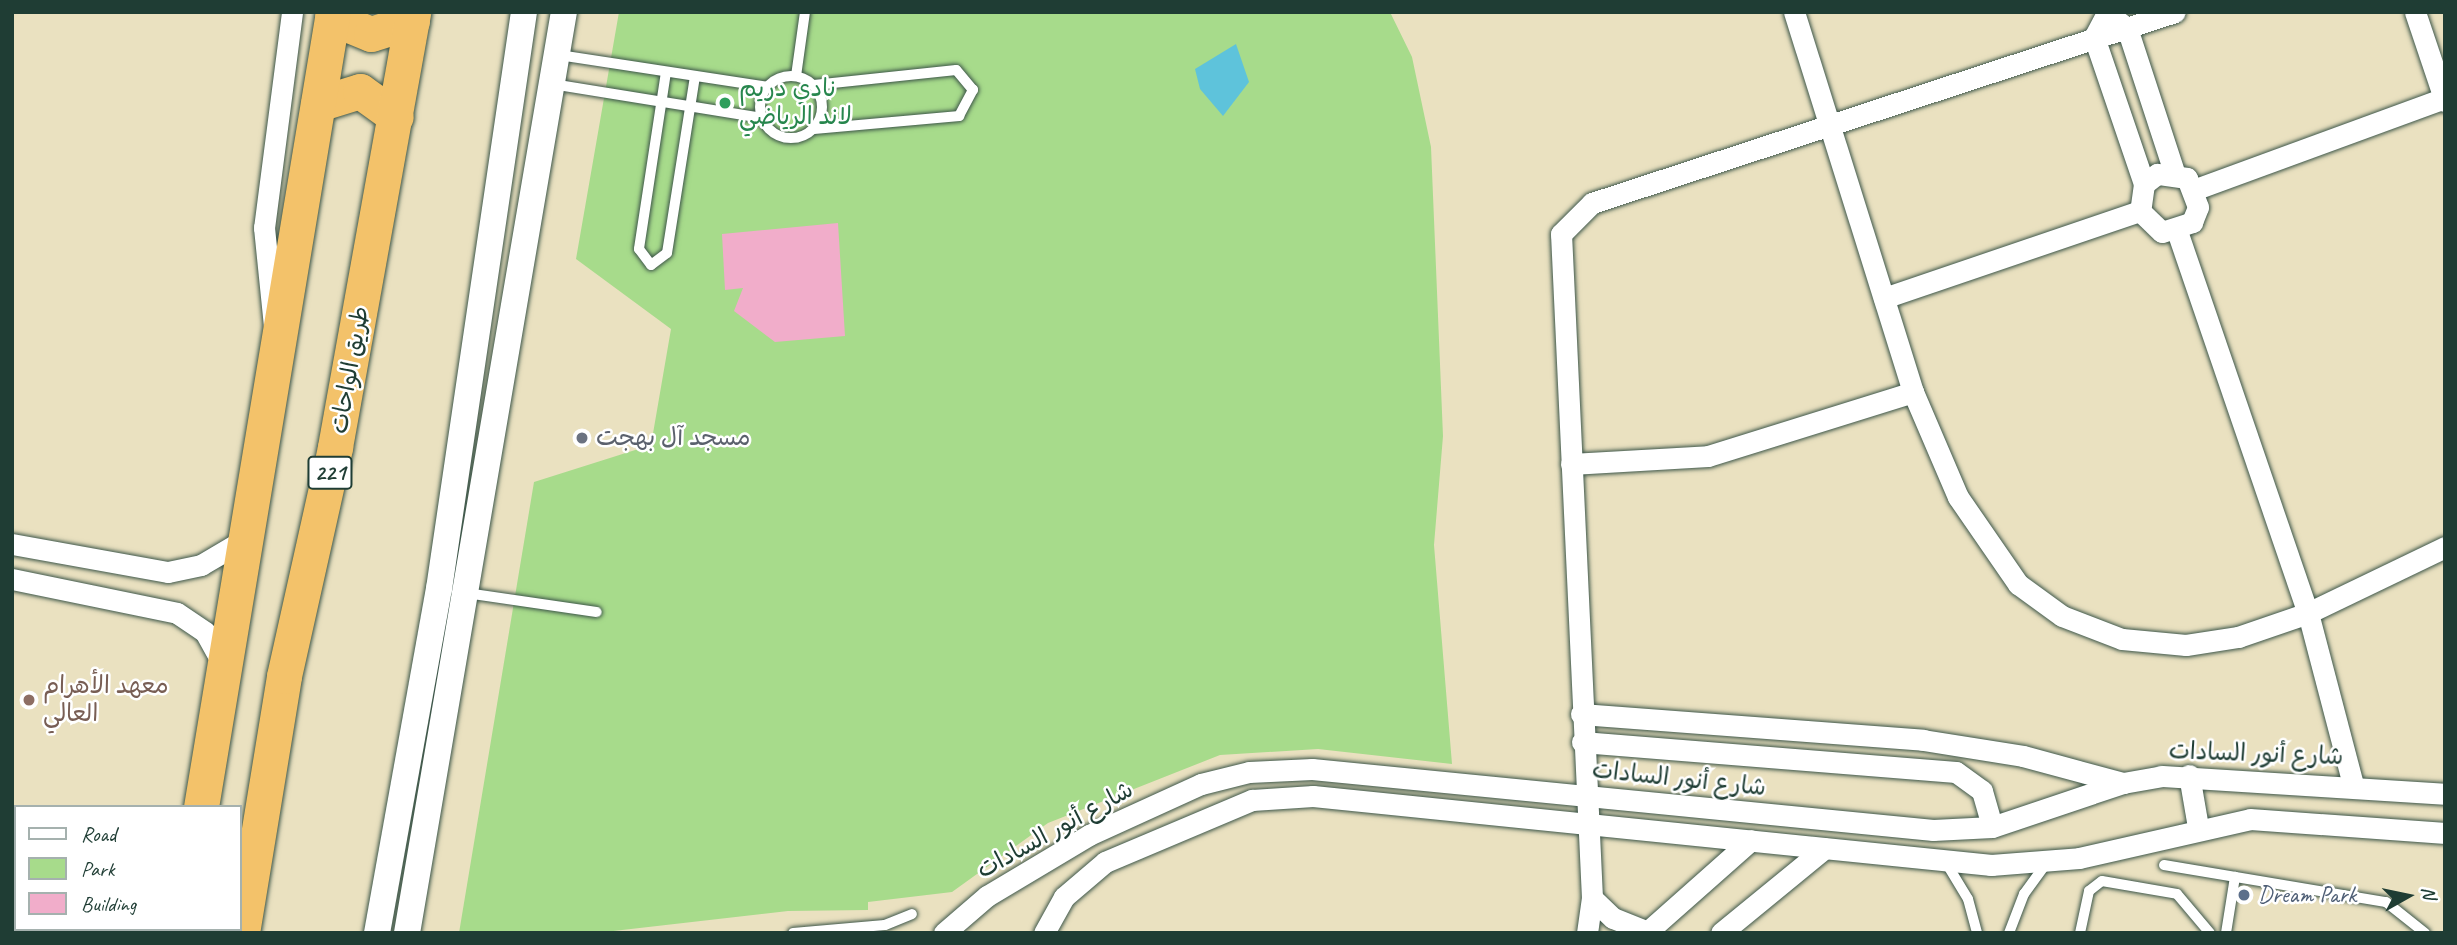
<!DOCTYPE html>
<meta charset="utf-8">
<style>
body{margin:0}
#map{position:relative;width:2457px;height:945px;overflow:hidden;background:#eae1c0;font-family:Caveat,"Playpen Sans Arabic",sans-serif}
div>[style]{position:absolute}
.green>*{inset:0;background:#a7db8b}
.water>*{inset:0;background:#5ec3db}
.building>*{inset:0;background:#f1adca}
.roads{filter:drop-shadow(0 0 2px #3d5649) drop-shadow(0 0 2px #3d5649)}
.service>*{height:10px;margin:-5px;padding:0 5px;transform-origin:5px;border-radius:5px;background:#fff}
.service>.ring{margin:-5px;padding:0;box-sizing:content-box;background:none;border:10px solid #fff;border-radius:50%}
.minor>*{height:21px;margin:-10.5px;padding:0 10.5px;transform-origin:10.5px;border-radius:10.5px;background:#fff}
.tertiary>*{height:26px;margin:-13px;padding:0 13px;transform-origin:13px;border-radius:13px;background:#fff}
.trunk>*{height:35px;margin:-17.5px;padding:0 17.5px;transform-origin:17.5px;border-radius:17.5px;background:#f3c26a}
.dots>*{width:19px;height:19px;translate:-50% -50%;box-sizing:border-box;border:4px solid #fff;border-radius:50%}
span{translate:-50% -50%;white-space:nowrap;text-align:center;line-height:1.15;-webkit-text-stroke:5px #fff;paint-order:stroke}
.shield-label span{padding:2px 5px;background:#fff;border:2px solid;border-radius:5px;-webkit-text-stroke-width:0}
.shield-label{font-size:23px;color:#1f3d34;font-weight:700}
.leisure-label{font-size:24px;color:#27864d}
.left{translate:0 -50%;text-align:left}
.street-label{font-size:24px;color:#1f3d34}
.worship-label{font-size:24px;color:#5b616d}
.education-label{font-size:24px;color:#785e54}
.service-label{font-size:24px;color:#4e5e75}
.frame{position:absolute;inset:0;border:14px solid #1f3d34;pointer-events:none}
.legend{position:absolute;left:14px;top:805px;width:228px;height:126px;box-sizing:border-box;background:#fff;border:2px solid #a5b1ae;margin:0;padding:9px 12px;list-style:none;font-size:21px;color:#1f3d34}
.legend li{display:flex;align-items:center;gap:14px;height:35px}
.legend b{width:35px;border:2px solid #a5b1ae}
.north{position:absolute;left:2373px;top:861px;width:70px;height:70px;-webkit-text-stroke:5px #fff;paint-order:stroke;rotate:81deg;font-size:19px;font-weight:700;line-height:28px;text-align:center;color:#1f3d34}
.north::after{content:'';display:block;margin:auto;width:24px;height:32px;background:#1f3d34;clip-path:polygon(50% 0,100% 100%,50% 72%,0 100%)}
</style>
<div id="map">
<div class="green">
<div style="clip-path:polygon(619px 12px,1390px 12px,1412px 57px,1431px 147px,1443px 436px,1434px 545px,1452px 764px,1318px 749px,1220px 755px,1048px 823px,952px 892px,868px 902px,868px 910px,788px 911px,596px 933px,459px 933px,534px 482px,651px 445px,671px 329px,576px 259px)"></div>
</div>
<div class="water">
<div style="clip-path:polygon(1236px 44px,1249px 82px,1223px 116px,1200px 89px,1195px 69px)"></div>
</div>
<div class="building">
<div style="clip-path:polygon(838px 223px,845px 336px,775px 342px,734px 311px,743px 288px,725px 290px,722px 234px)"></div>
</div>
<div class="roads">
<div class="service">
<div style="left:559px;top:55px;width:210px;rotate:8.7deg"></div>
<div style="left:666px;top:72px;width:179px;rotate:98.7deg"></div>
<div style="left:639px;top:249px;width:20px;rotate:53deg"></div>
<div style="left:651px;top:265px;width:20px;rotate:-37deg"></div>
<div style="left:667px;top:253px;width:179px;rotate:-81deg"></div>
<div class="ring" style="left:760px;top:76px;width:52px;height:52px"></div>
<div style="left:796px;top:76px;width:65px;rotate:-82deg"></div>
<div style="left:552px;top:84px;width:213px;rotate:9.2deg"></div>
<div style="left:814px;top:129px;width:146px;rotate:-5.1deg"></div>
<div style="left:959px;top:116px;width:30px;rotate:-62deg"></div>
<div style="left:973px;top:90px;width:26px;rotate:-130deg"></div>
<div style="left:956px;top:70px;width:143px;rotate:174deg"></div>
<div style="left:466px;top:593px;width:132px;rotate:8.3deg"></div>
<div style="left:1945px;top:861px;width:44px;rotate:58.8deg"></div>
<div style="left:1968px;top:899px;width:35px;rotate:75deg"></div>
<div style="left:2164px;top:865px;width:225px;rotate:9.5deg"></div>
<div style="left:2386px;top:902px;width:50px;rotate:38.5deg"></div>
<div style="left:793px;top:933px;width:92px;rotate:-5deg"></div>
<div style="left:885px;top:925px;width:29px;rotate:-22deg"></div>
<div style="left:2009px;top:933px;width:42px;rotate:-69deg"></div>
<div style="left:2024px;top:894px;width:39px;rotate:-54deg"></div>
<div style="left:2080px;top:933px;width:43px;rotate:-77.9deg"></div>
<div style="left:2089px;top:891px;width:16px;rotate:-38deg"></div>
<div style="left:2102px;top:881px;width:76px;rotate:9.8deg"></div>
<div style="left:2177px;top:894px;width:51px;rotate:49.8deg"></div>
<div style="left:2226px;top:933px;width:57px;rotate:-80.9deg"></div>
</div>
<div class="minor">
<div style="left:1794px;top:12px;width:398px;rotate:72.6deg"></div>
<div style="left:1913px;top:392px;width:114px;rotate:66.8deg"></div>
<div style="left:1958px;top:497px;width:106px;rotate:55.4deg"></div>
<div style="left:2018px;top:584px;width:54px;rotate:36deg"></div>
<div style="left:2062px;top:616px;width:64px;rotate:21deg"></div>
<div style="left:2122px;top:639px;width:64px;rotate:5.4deg"></div>
<div style="left:2186px;top:645px;width:53px;rotate:-8.7deg"></div>
<div style="left:2238px;top:637px;width:74px;rotate:-18.9deg"></div>
<div style="left:2308px;top:613px;width:152px;rotate:-25.7deg"></div>
<div style="left:2415px;top:12px;width:94px;rotate:71.4deg"></div>
<div style="left:2107px;top:13px;width:27px;rotate:118deg"></div>
<div style="left:2094px;top:37px;width:155px;rotate:71.2deg"></div>
<div style="left:2144px;top:184px;width:27px;rotate:98deg"></div>
<div style="left:2140px;top:211px;width:30px;rotate:44deg"></div>
<div style="left:2162px;top:232px;width:32px;rotate:-18deg"></div>
<div style="left:2192px;top:222px;width:16px;rotate:-68deg"></div>
<div style="left:2198px;top:207px;width:31px;rotate:-111deg"></div>
<div style="left:2187px;top:178px;width:30px;rotate:-172deg"></div>
<div style="left:2157px;top:174px;width:16px;rotate:142deg"></div>
<div style="left:2115px;top:19px;width:15px;rotate:37deg"></div>
<div style="left:2127px;top:28px;width:151px;rotate:71.9deg"></div>
<div style="left:2196px;top:189px;width:264px;rotate:-20.1deg"></div>
<div style="left:2177px;top:231px;width:404px;rotate:71.1deg"></div>
<div style="left:2308px;top:613px;width:177px;rotate:75.3deg"></div>
<div style="left:1884px;top:298px;width:270px;rotate:-18.8deg"></div>
<div style="left:274px;top:326px;width:99px;rotate:-95.8deg"></div>
<div style="left:264px;top:228px;width:218px;rotate:-82.6deg"></div>
<div style="left:1571px;top:464px;width:137px;rotate:-3.3deg"></div>
<div style="left:1708px;top:456px;width:215px;rotate:-17.3deg"></div>
<div style="left:12px;top:544px;width:158px;rotate:10.2deg"></div>
<div style="left:168px;top:572px;width:34px;rotate:-12deg"></div>
<div style="left:201px;top:565px;width:53px;rotate:-30.4deg"></div>
<div style="left:12px;top:579px;width:168px;rotate:11.6deg"></div>
<div style="left:177px;top:613px;width:34px;rotate:34deg"></div>
<div style="left:205px;top:632px;width:37px;rotate:61deg"></div>
<div style="left:1581px;top:714px;width:343px;rotate:4.3deg"></div>
<div style="left:1923px;top:740px;width:101px;rotate:9.1deg"></div>
<div style="left:2023px;top:756px;width:104px;rotate:15.1deg"></div>
<div style="left:1582px;top:742px;width:375px;rotate:4.6deg"></div>
<div style="left:1956px;top:772px;width:32px;rotate:36deg"></div>
<div style="left:1982px;top:791px;width:37px;rotate:74deg"></div>
<div style="left:2189px;top:775px;width:53px;rotate:80.2deg"></div>
<div style="left:1592px;top:898px;width:29px;rotate:44deg"></div>
<div style="left:1613px;top:918px;width:37px;rotate:22deg"></div>
<div style="left:944px;top:933px;width:57px;rotate:-40.7deg"></div>
<div style="left:987px;top:896px;width:119px;rotate:-30.9deg"></div>
<div style="left:1089px;top:835px;width:123px;rotate:-24.5deg"></div>
<div style="left:1201px;top:784px;width:49px;rotate:-14deg"></div>
<div style="left:1249px;top:772px;width:63px;rotate:-2.7deg"></div>
<div style="left:1312px;top:769px;width:624px;rotate:5.61deg"></div>
<div style="left:1933px;top:830px;width:59px;rotate:-2.9deg"></div>
<div style="left:1992px;top:827px;width:138px;rotate:-18.6deg"></div>
<div style="left:2123px;top:783px;width:39px;rotate:-10deg"></div>
<div style="left:2161px;top:776px;width:285px;rotate:3.6deg"></div>
<div style="left:1044px;top:933px;width:41px;rotate:-60.9deg"></div>
<div style="left:1064px;top:897px;width:54px;rotate:-40.5deg"></div>
<div style="left:1105px;top:862px;width:160px;rotate:-22.9deg"></div>
<div style="left:1252px;top:800px;width:61px;rotate:-3.8deg"></div>
<div style="left:1313px;top:796px;width:682px;rotate:5.81deg"></div>
<div style="left:1991px;top:865px;width:88px;rotate:-4.5deg"></div>
<div style="left:2079px;top:858px;width:175px;rotate:-12.8deg"></div>
<div style="left:2250px;top:819px;width:196px;rotate:4.1deg"></div>
<div style="left:1587px;top:933px;width:35px;rotate:-82deg"></div>
<div style="left:1592px;top:898px;width:665px;rotate:-92.67deg"></div>
<div style="left:1561px;top:234px;width:44px;rotate:-45deg"></div>
<div style="left:1592px;top:203px;width:613px;rotate:-18.14deg"></div>
<div style="left:1646px;top:933px;width:140px;rotate:-41.5deg"></div>
<div style="left:1721px;top:933px;width:134px;rotate:-39.3deg"></div>
</div>
<div class="tertiary">
<div style="left:377px;top:933px;width:350px;rotate:-79.8deg"></div>
<div style="left:439px;top:589px;width:583px;rotate:-81.62deg"></div>
<div style="left:407px;top:933px;width:934px;rotate:-80.33deg"></div>
</div>
<div class="trunk">
<div style="left:332px;top:18px;width:42px;rotate:22.3deg"></div>
<div style="left:371px;top:34px;width:43px;rotate:-17.6deg"></div>
<div style="left:318px;top:104px;width:44px;rotate:-17.2deg"></div>
<div style="left:360px;top:91px;width:44px;rotate:35.8deg"></div>
<div style="left:201px;top:807px;width:806px;rotate:-80.57deg"></div>
<div style="left:180px;top:933px;width:4px;rotate:-76deg"></div>
<div style="left:242px;top:933px;width:260px;rotate:-80.7deg"></div>
<div style="left:284px;top:676px;width:235px;rotate:-77.4deg"></div>
<div style="left:335px;top:447px;width:442px;rotate:-79.8deg"></div>
</div>
</div>
<div class="dots">
<div style="left:725px;top:103px;background:#2e9e5b"></div>
<div style="left:582px;top:438px;background:#6b7280"></div>
<div style="left:29px;top:700px;background:#8d6e63"></div>
<div style="left:2244px;top:895px;background:#5c6f8a"></div>
</div>
<div class="shield-label">
<span style="left:330px;top:473px">221</span>
</div>
<div class="leisure-label">
<span class="left" style="left:739px;top:103px">نادي دريم<br>لاند الرياضي</span>
</div>
<div class="street-label">
<span style="left:350px;top:370px;rotate:-80deg">طريق الواحات</span>
<span style="left:2256px;top:754px;rotate:2deg">شارع أنور السادات</span>
<span style="left:1679px;top:779px;rotate:6deg">شارع أنور السادات</span>
<span style="left:1055px;top:830px;rotate:-29deg">شارع أنور السادات</span>
</div>
<div class="worship-label">
<span class="left" style="left:596px;top:438px">مسجد آل بهجت</span>
</div>
<div class="education-label">
<span class="left" style="left:43px;top:700px">معهد الأهرام<br>العالي</span>
</div>
<div class="service-label">
<span class="left" style="left:2258px;top:895px">Dream Park</span>
</div>
<div class="frame"></div>
<ul class="legend">
<li><b style="height:9px;background:#fff"></b>Road</li>
<li><b style="height:19px;background:#a7db8b"></b>Park</li>
<li><b style="height:19px;background:#f1adca"></b>Building</li>
</ul>
<div class="north">N</div>
</div>
